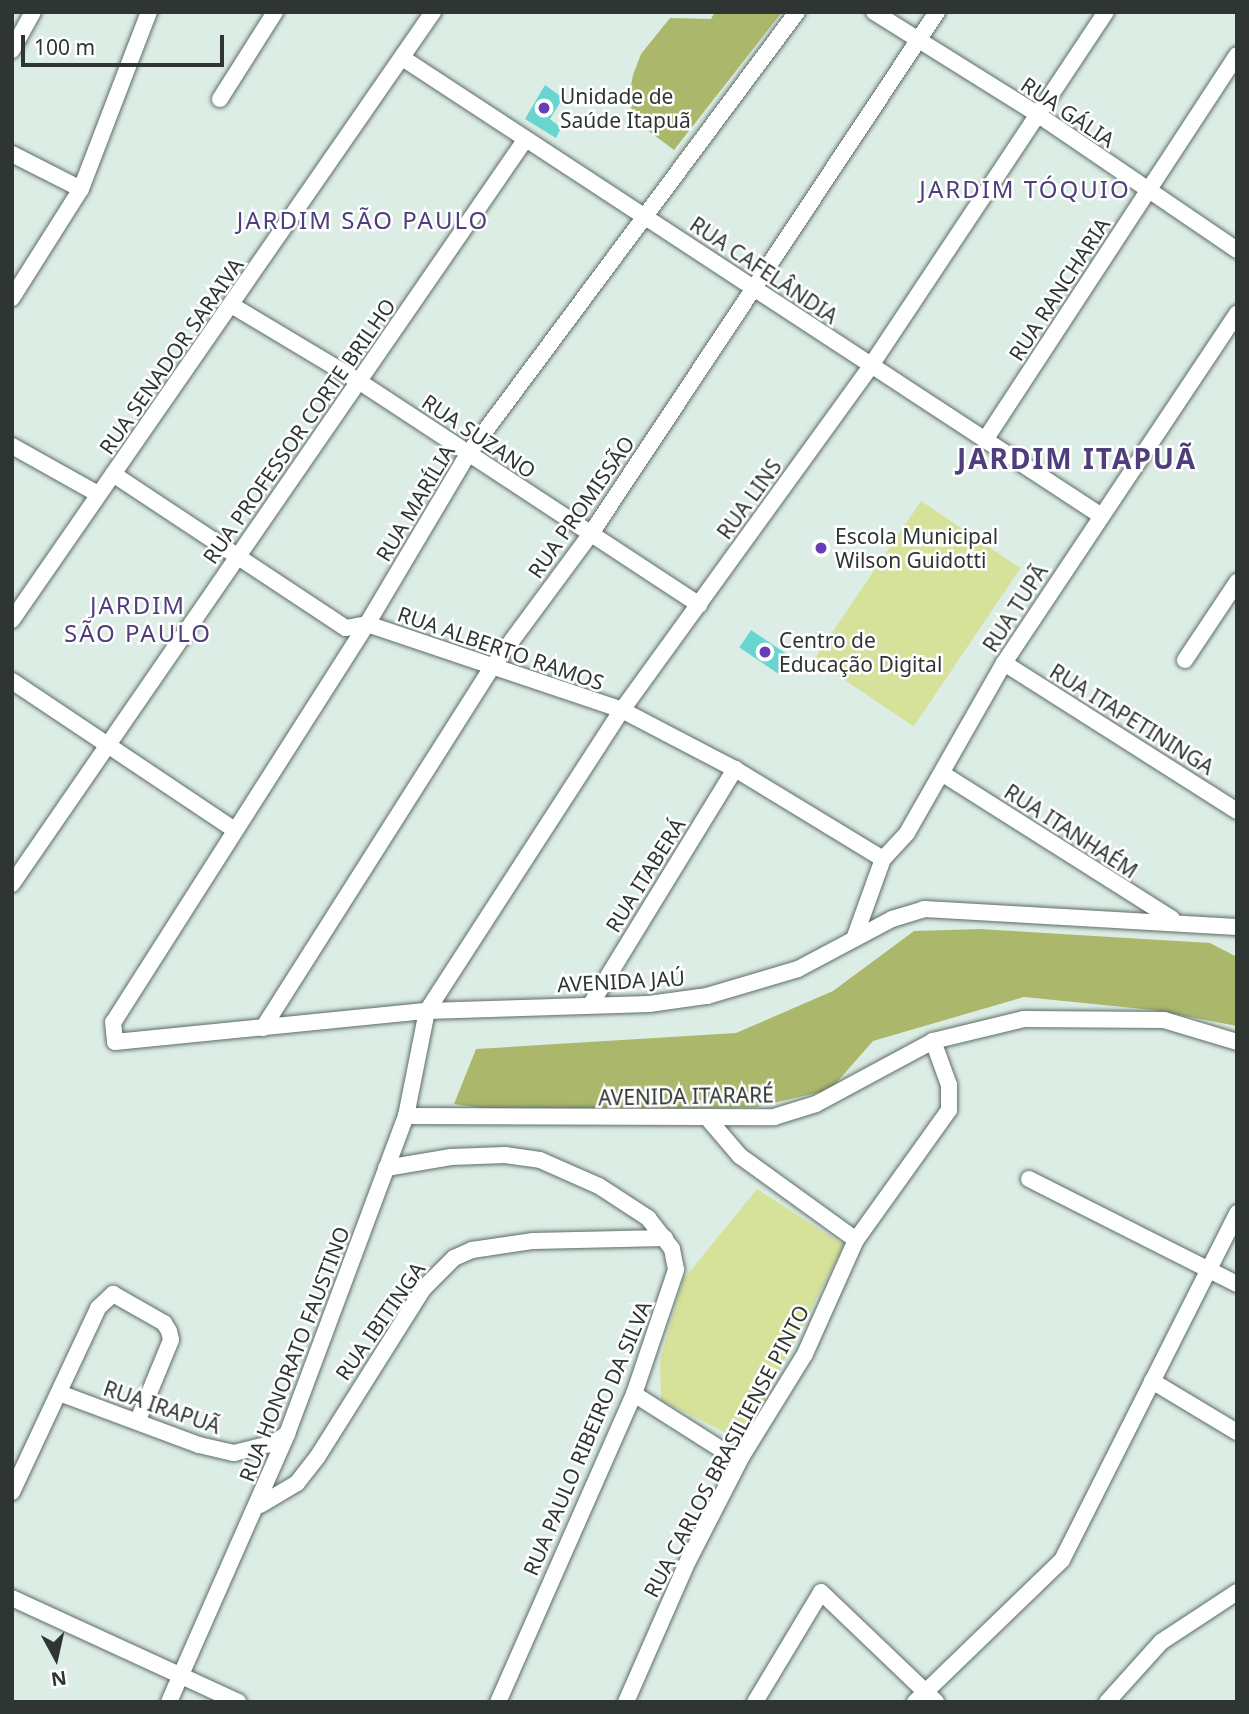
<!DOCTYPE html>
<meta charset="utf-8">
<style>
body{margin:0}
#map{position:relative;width:1249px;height:1714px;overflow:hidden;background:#dcede5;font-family:"Noto Sans",sans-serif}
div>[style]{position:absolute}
.green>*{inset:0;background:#d6e29a;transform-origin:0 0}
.forest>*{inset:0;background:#abb86c}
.building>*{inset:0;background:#68d5d1;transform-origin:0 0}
.roads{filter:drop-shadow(0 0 2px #5d6d66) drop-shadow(0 0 2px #5d6d66)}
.street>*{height:16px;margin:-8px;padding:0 8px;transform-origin:8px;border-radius:8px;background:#fff}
.dots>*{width:19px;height:19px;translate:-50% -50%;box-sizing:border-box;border:4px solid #fff;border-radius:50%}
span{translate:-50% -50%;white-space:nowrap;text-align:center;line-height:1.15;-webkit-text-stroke:5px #fff;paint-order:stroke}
.poi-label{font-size:21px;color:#2e3532}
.left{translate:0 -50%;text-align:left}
.street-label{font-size:21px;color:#2e3532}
.quarter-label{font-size:24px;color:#4e3e7b;letter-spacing:2px}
.district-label{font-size:28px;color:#4e3e7b;font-weight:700;letter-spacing:2px}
.frame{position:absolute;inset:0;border:14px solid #2e3532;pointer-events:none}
.north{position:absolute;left:21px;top:1623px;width:70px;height:70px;-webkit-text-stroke:5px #fff;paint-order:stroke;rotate:172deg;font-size:19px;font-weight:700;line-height:28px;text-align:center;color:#2e3532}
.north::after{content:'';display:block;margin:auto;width:24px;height:32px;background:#2e3532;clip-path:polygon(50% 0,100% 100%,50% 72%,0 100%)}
.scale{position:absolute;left:21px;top:35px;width:203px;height:32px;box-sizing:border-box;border:4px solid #2e3532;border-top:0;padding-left:9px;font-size:21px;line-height:24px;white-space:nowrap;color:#2e3532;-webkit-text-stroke:5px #fff;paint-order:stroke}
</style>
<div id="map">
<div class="green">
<div style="left:921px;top:501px;width:120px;height:191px;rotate:34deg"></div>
<div style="clip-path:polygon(757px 1189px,844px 1245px,748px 1431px,736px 1438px,661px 1400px,660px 1360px,683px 1280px)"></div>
</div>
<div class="forest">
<div style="clip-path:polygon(715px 12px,782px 12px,674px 150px,638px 123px,628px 101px,633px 75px,641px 54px,670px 18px,711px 19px)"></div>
<div style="clip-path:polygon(979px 929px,1210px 943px,1237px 957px,1237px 1026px,1153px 1010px,1024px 997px,873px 1041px,830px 1090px,756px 1107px,503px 1111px,454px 1104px,476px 1049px,736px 1033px,833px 991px,914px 931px)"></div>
</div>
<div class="building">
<div style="clip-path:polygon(545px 85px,563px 98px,550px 119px,561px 128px,556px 138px,525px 119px)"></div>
<div style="left:751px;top:630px;width:48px;height:21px;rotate:34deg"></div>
</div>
<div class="roads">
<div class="street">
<div style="left:797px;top:12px;width:551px;rotate:126.66deg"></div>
<div style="left:468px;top:454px;width:198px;rotate:120.7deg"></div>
<div style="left:367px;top:624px;width:472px;rotate:122.5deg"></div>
<div style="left:113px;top:1022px;width:20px;rotate:84deg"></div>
<div style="left:115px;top:1042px;width:314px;rotate:-5.7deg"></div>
<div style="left:427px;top:1011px;width:222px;rotate:-1.8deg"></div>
<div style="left:649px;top:1004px;width:59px;rotate:-7.9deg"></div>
<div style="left:707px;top:996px;width:95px;rotate:-16.5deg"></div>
<div style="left:798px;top:969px;width:106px;rotate:-28deg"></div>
<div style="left:892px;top:919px;width:34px;rotate:-17deg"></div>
<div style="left:924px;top:909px;width:314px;rotate:3.3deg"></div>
<div style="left:874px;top:12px;width:192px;rotate:32deg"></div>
<div style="left:1037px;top:114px;width:242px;rotate:34.2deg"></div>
<div style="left:12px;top:50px;width:43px;rotate:-61.1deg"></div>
<div style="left:404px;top:59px;width:832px;rotate:33.23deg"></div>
<div style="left:220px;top:99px;width:103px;rotate:-57.7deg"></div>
<div style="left:12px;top:154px;width:77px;rotate:26.9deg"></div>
<div style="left:12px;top:298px;width:129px;rotate:-57.7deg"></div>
<div style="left:81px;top:189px;width:190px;rotate:-69deg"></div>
<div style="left:233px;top:306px;width:148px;rotate:30.9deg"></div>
<div style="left:360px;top:382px;width:406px;rotate:33.3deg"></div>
<div style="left:985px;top:440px;width:460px;rotate:-56.8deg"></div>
<div style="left:12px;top:446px;width:96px;rotate:29.2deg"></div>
<div style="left:113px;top:474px;width:279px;rotate:33.5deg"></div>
<div style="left:346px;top:628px;width:21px;rotate:-11deg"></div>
<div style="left:367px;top:624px;width:269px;rotate:18.6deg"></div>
<div style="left:622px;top:710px;width:127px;rotate:27.6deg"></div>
<div style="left:735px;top:769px;width:173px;rotate:31.3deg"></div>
<div style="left:12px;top:620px;width:740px;rotate:-55.3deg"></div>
<div style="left:1185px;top:660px;width:94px;rotate:-56.3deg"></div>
<div style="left:1004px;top:663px;width:276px;rotate:32.4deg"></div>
<div style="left:12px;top:681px;width:266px;rotate:33.8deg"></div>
<div style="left:943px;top:774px;width:271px;rotate:32.3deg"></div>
<div style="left:12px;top:884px;width:904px;rotate:-55.41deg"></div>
<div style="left:854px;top:939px;width:85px;rotate:-70.1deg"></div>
<div style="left:883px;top:859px;width:35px;rotate:-47deg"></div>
<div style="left:907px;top:833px;width:196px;rotate:-60.3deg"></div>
<div style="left:1004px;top:663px;width:420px;rotate:-56.3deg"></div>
<div style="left:591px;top:1004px;width:276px;rotate:-58.5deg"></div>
<div style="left:263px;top:1028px;width:429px;rotate:-57.6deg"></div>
<div style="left:493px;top:666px;width:163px;rotate:-53.5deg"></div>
<div style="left:590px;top:535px;width:628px;rotate:-56.44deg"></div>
<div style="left:406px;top:1116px;width:368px;rotate:0.2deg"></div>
<div style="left:774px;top:1117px;width:44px;rotate:-17.2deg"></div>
<div style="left:816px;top:1104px;width:133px;rotate:-28.3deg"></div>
<div style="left:933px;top:1041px;width:94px;rotate:-13.6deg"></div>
<div style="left:1024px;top:1019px;width:140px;rotate:0.4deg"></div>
<div style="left:1164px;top:1020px;width:76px;rotate:16.8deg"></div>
<div style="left:710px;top:1121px;width:46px;rotate:49.4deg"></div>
<div style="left:740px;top:1156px;width:143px;rotate:35.9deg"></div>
<div style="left:386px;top:1168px;width:66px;rotate:-9.6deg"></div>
<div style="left:451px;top:1157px;width:54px;rotate:-2.1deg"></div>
<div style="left:505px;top:1155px;width:35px;rotate:8deg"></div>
<div style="left:540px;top:1160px;width:64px;rotate:23.8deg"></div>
<div style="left:599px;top:1186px;width:59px;rotate:33.1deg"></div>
<div style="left:648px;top:1218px;width:39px;rotate:52deg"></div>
<div style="left:672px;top:1249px;width:21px;rotate:79deg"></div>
<div style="left:676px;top:1270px;width:131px;rotate:108.7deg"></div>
<div style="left:634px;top:1394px;width:337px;rotate:113.8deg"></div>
<div style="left:1029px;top:1179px;width:233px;rotate:26.8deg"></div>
<div style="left:1152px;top:1381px;width:99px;rotate:31deg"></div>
<div style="left:62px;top:1394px;width:146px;rotate:20.4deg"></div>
<div style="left:199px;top:1445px;width:36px;rotate:13deg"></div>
<div style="left:234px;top:1453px;width:38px;rotate:-14deg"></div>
<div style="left:271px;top:1444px;width:19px;rotate:-32deg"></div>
<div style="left:634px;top:1394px;width:110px;rotate:32.4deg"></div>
<div style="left:727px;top:1453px;width:15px;rotate:11deg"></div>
<div style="left:12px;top:1492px;width:203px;rotate:-64.9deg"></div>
<div style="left:98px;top:1308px;width:21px;rotate:-43deg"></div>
<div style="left:113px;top:1294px;width:59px;rotate:29.6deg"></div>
<div style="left:164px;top:1323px;width:9px;rotate:58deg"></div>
<div style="left:169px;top:1331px;width:9px;rotate:77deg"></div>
<div style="left:171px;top:1340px;width:87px;rotate:112.4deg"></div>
<div style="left:260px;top:1505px;width:43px;rotate:-30.7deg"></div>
<div style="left:297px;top:1483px;width:34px;rotate:-52deg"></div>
<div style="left:318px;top:1456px;width:197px;rotate:-57.8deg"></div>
<div style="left:423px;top:1289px;width:44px;rotate:-45deg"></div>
<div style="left:454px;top:1258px;width:20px;rotate:-24deg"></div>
<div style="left:472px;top:1250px;width:62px;rotate:-8.4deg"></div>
<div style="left:533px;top:1241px;width:132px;rotate:-1.3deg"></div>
<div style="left:12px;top:1598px;width:249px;rotate:24.7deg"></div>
<div style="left:169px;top:1702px;width:293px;rotate:-66.2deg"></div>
<div style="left:287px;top:1434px;width:340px;rotate:-69.5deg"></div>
<div style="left:406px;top:1116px;width:107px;rotate:-78.7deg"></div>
<div style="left:427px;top:1011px;width:359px;rotate:-57.1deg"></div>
<div style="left:622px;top:710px;width:423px;rotate:-54.1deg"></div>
<div style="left:870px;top:367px;width:426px;rotate:-56.4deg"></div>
<div style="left:626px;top:1702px;width:154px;rotate:-66.3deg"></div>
<div style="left:688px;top:1561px;width:118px;rotate:-62.8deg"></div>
<div style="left:742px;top:1456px;width:120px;rotate:-58.3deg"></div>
<div style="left:805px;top:1354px;width:125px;rotate:-65.9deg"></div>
<div style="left:856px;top:1240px;width:160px;rotate:-54.4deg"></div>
<div style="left:949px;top:1110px;width:25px;rotate:-90deg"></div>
<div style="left:949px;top:1085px;width:47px;rotate:-110deg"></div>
<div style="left:755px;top:1702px;width:128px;rotate:-59deg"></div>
<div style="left:821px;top:1592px;width:159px;rotate:43.7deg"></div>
<div style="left:915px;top:1702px;width:204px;rotate:-44deg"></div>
<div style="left:1062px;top:1560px;width:389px;rotate:-63.2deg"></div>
<div style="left:1107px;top:1702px;width:81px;rotate:-48deg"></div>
<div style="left:1161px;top:1642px;width:91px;rotate:-33.3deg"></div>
</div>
</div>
<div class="dots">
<div style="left:544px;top:108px;background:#663eb6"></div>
<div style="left:821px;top:548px;background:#663eb6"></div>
<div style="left:765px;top:652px;background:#663eb6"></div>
</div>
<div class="poi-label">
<span class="left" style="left:560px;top:108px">Unidade de<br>Saúde Itapuã</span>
<span class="left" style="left:835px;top:548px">Escola Municipal<br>Wilson Guidotti</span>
<span class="left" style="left:779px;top:652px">Centro de<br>Educação Digital</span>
</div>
<div class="street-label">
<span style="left:1068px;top:112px;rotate:34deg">RUA GÁLIA</span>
<span style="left:764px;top:270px;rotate:34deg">RUA CAFELÂNDIA</span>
<span style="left:1059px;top:289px;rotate:-57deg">RUA RANCHARIA</span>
<span style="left:171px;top:356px;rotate:-55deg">RUA SENADOR SARAIVA</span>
<span style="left:299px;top:431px;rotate:-55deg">RUA PROFESSOR CORTE BRILHO</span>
<span style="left:479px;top:436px;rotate:34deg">RUA SUZANO</span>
<span style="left:749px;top:499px;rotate:-54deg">RUA LINS</span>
<span style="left:415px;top:503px;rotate:-59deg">RUA MARÍLIA</span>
<span style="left:581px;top:507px;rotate:-55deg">RUA PROMISSÃO</span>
<span style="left:1015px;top:608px;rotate:-57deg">RUA TUPÃ</span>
<span style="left:501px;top:648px;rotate:19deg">RUA ALBERTO RAMOS</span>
<span style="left:1132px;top:719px;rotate:32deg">RUA ITAPETININGA</span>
<span style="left:1071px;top:831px;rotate:33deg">RUA ITANHAÉM</span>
<span style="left:645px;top:875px;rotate:-58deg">RUA ITABERÁ</span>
<span style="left:621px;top:981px;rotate:-3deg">AVENIDA JAÚ</span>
<span style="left:686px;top:1096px;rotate:-1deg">AVENIDA ITARARÉ</span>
<span style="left:380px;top:1321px;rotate:-55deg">RUA IBITINGA</span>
<span style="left:294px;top:1354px;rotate:-69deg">RUA HONORATO FAUSTINO</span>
<span style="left:162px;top:1407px;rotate:19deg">RUA IRAPUÃ</span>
<span style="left:587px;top:1438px;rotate:-67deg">RUA PAULO RIBEIRO DA SILVA</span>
<span style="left:726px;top:1451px;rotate:-62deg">RUA CARLOS BRASILIENSE PINTO</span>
</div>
<div class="quarter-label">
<span style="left:1025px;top:189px">JARDIM TÓQUIO</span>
<span style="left:363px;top:220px">JARDIM SÃO PAULO</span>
<span style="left:138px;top:619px">JARDIM<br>SÃO PAULO</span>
</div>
<div class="district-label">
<span style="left:1077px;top:458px">JARDIM ITAPUÃ</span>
</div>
<div class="frame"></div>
<div class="north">N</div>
<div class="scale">100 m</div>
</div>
